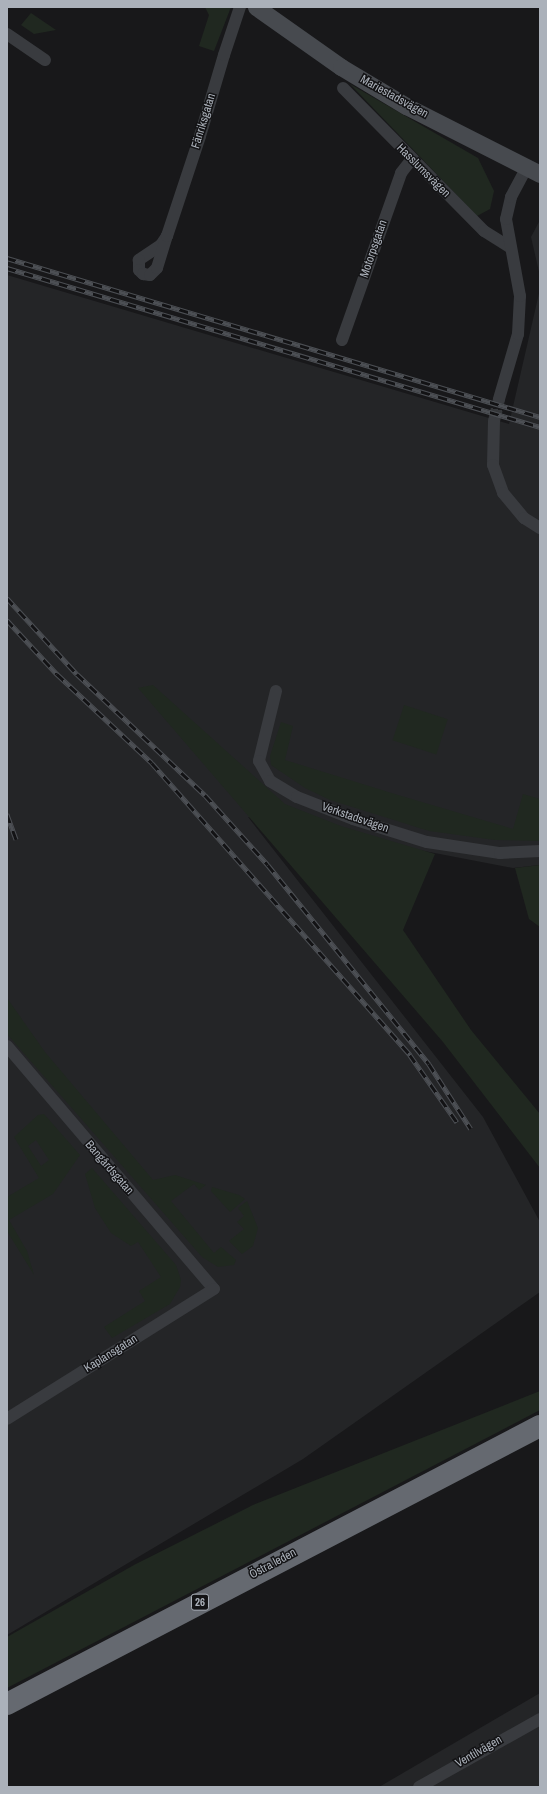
<!DOCTYPE html>
<meta charset="utf-8">
<style>
body{margin:0}
#map{position:relative;width:547px;height:1794px;overflow:hidden;background:#18181a;font-family:"Archivo Narrow",sans-serif}
div>[style]{position:absolute}
.built>*{inset:0;background:#242527}
.green>*{inset:0;background:#202820;transform-origin:0 0}
.street-tunnel>*{height:12px;margin-top:-6px;transform-origin:0;background:repeating-linear-gradient(90deg,#35373a 0 12px,transparent 0 18px)}
.street>*{height:12px;margin:-6px;padding:0 6px;transform-origin:6px;border-radius:6px;background:#393b3f}
.secondary>*{height:17px;margin:-8.5px;padding:0 8.5px;transform-origin:8.5px;border-radius:8.5px;background:#474a4f}
.highway>*{height:22px;margin:-11px;padding:0 11px;transform-origin:11px;border-radius:11px;background:#656970}
.rail>*{height:4.5px;margin-top:-2.25px;transform-origin:0;background:repeating-linear-gradient(90deg,#131315 0 9px,#4c4f54 0 18px);box-sizing:border-box;border-block:1px solid #4c4f54}
span{translate:-50% -50%;white-space:nowrap;text-align:center;line-height:1.15;-webkit-text-stroke:3px #131315;paint-order:stroke}
.shield-label span{padding:1px 3px;background:#131315;border:1px solid;border-radius:3px;-webkit-text-stroke-width:0}
.shield-label{font-size:11px;color:#abb1ba;font-weight:700}
.street-label{font-size:12px;color:#abb1ba}
.frame{position:absolute;inset:0;border:8px solid #abb1ba;pointer-events:none}
</style>
<div id="map">
<div class="built">
<div style="clip-path:polygon(540px 220px,540px 276px,531px 237px)"></div>
<div style="clip-path:polygon(7px 275px,509px 424px,540px 289px,540px 865px,513px 868px,248px 817px,483px 1117px,540px 1222px,540px 1292px,303px 1459px,7px 1635px)"></div>
<div style="clip-path:polygon(540px 1693px,540px 1787px,379px 1787px)"></div>
</div>
<div class="green">
<div style="clip-path:polygon(205px 7px,231px 7px,214px 51px,199px 46px,209px 15px)"></div>
<div style="clip-path:polygon(31px 13px,56px 30px,34px 34px,21px 25px)"></div>
<div style="clip-path:polygon(350px 84px,478px 158px,494px 191px,490px 209px,477px 216px)"></div>
<div style="clip-path:polygon(153px 685px,285px 804px,341px 826px,435px 854px,403px 930px,471px 1030px,540px 1114px,540px 1168px,443px 1042px,138px 688px)"></div>
<div style="left:404px;top:705px;width:46px;height:37px;rotate:18deg"></div>
<div style="clip-path:polygon(281px 722px,293px 726px,285px 760px,398px 795px,513px 829px,523px 794px,540px 799px,540px 841px,495px 840px,429px 831px,330px 800px,305px 788px,271px 765px,270px 756px)"></div>
<div style="clip-path:polygon(540px 865px,540px 927px,529px 919px,515px 868px)"></div>
<div style="clip-path:polygon(7px 998px,45px 1052px,153px 1180px,175px 1175px,206px 1185px,199px 1190px,194px 1184px,171px 1201px,214px 1253px,221px 1247px,236px 1260px,234px 1265px,218px 1267px,202px 1257px,7px 1034px)"></div>
<div style="clip-path:polygon(evenodd,44px 1114px,80px 1155px,53px 1194px,9px 1220px,27px 1251px,34px 1275px,7px 1231px,7px 1197px,39px 1178px,14px 1137px,38px 1115px,44px 1114px,36px 1140px,49px 1160px,41px 1166px,28px 1146px,36px 1140px)"></div>
<div style="clip-path:polygon(92px 1168px,176px 1265px,181px 1280px,180px 1287px,170px 1304px,112px 1338px,104px 1327px,145px 1301px,139px 1291px,161px 1277px,138px 1242px,131px 1246px,111px 1233px,95px 1208px,85px 1174px)"></div>
<div style="clip-path:polygon(212px 1187px,239px 1195px,245px 1199px,230px 1212px,211px 1191px)"></div>
<div style="clip-path:polygon(247px 1201px,258px 1228px,253px 1246px,242px 1254px,229px 1241px,244px 1229px,237px 1222px,244px 1216px,238px 1208px)"></div>
<div style="clip-path:polygon(540px 1391px,540px 1410px,7px 1688px,7px 1637px,134px 1565px,253px 1505px)"></div>
</div>
<div class="street-tunnel">
<div style="left:494px;top:421px;width:23px;rotate:-77deg"></div>
</div>
<div class="street">
<div style="left:7px;top:34px;width:46px;rotate:34.4deg"></div>
<div style="left:343px;top:88px;width:201px;rotate:45.4deg"></div>
<div style="left:484px;top:231px;width:31px;rotate:32deg"></div>
<div style="left:167px;top:236px;width:11px;rotate:124deg"></div>
<div style="left:161px;top:245px;width:27px;rotate:146deg"></div>
<div style="left:139px;top:260px;width:10px;rotate:90deg"></div>
<div style="left:139px;top:270px;width:6px;rotate:45deg"></div>
<div style="left:143px;top:274px;width:7px;rotate:8deg"></div>
<div style="left:150px;top:275px;width:10px;rotate:-45deg"></div>
<div style="left:157px;top:268px;width:34px;rotate:-73deg"></div>
<div style="left:167px;top:236px;width:105px;rotate:-71.7deg"></div>
<div style="left:200px;top:136px;width:84px;rotate:-73.5deg"></div>
<div style="left:224px;top:55px;width:51px;rotate:-71.6deg"></div>
<div style="left:342px;top:340px;width:177px;rotate:-70.5deg"></div>
<div style="left:401px;top:173px;width:16px;rotate:-52deg"></div>
<div style="left:499px;top:399px;width:68px;rotate:-73.7deg"></div>
<div style="left:518px;top:334px;width:38px;rotate:-87deg"></div>
<div style="left:520px;top:296px;width:78px;rotate:-100.3deg"></div>
<div style="left:506px;top:219px;width:23px;rotate:-77deg"></div>
<div style="left:511px;top:197px;width:34px;rotate:-62deg"></div>
<div style="left:494px;top:421px;width:44px;rotate:91.3deg"></div>
<div style="left:493px;top:465px;width:30px;rotate:70deg"></div>
<div style="left:503px;top:493px;width:33px;rotate:50deg"></div>
<div style="left:524px;top:518px;width:19px;rotate:32deg"></div>
<div style="left:276px;top:691px;width:72px;rotate:103.7deg"></div>
<div style="left:259px;top:761px;width:23px;rotate:61deg"></div>
<div style="left:270px;top:781px;width:31px;rotate:31deg"></div>
<div style="left:297px;top:797px;width:60px;rotate:21.4deg"></div>
<div style="left:353px;top:819px;width:77px;rotate:17.3deg"></div>
<div style="left:427px;top:842px;width:74px;rotate:8.6deg"></div>
<div style="left:500px;top:853px;width:40px;rotate:-2.9deg"></div>
<div style="left:7px;top:1046px;width:319px;rotate:49.6deg"></div>
<div style="left:214px;top:1289px;width:244px;rotate:147.9deg"></div>
<div style="left:419px;top:1787px;width:139px;rotate:-29.3deg"></div>
</div>
<div class="secondary">
<div style="left:256px;top:7px;width:104px;rotate:35.2deg"></div>
<div style="left:341px;top:67px;width:76px;rotate:31deg"></div>
<div style="left:406px;top:106px;width:150px;rotate:26.9deg"></div>
</div>
<div class="highway">
<div style="left:7px;top:1704px;width:601px;rotate:-27.55deg"></div>
</div>
<div class="rail">
<div style="left:7px;top:258px;width:556px;rotate:16.61deg"></div>
<div style="left:7px;top:268px;width:556px;rotate:16.61deg"></div>
<div style="left:7px;top:598px;width:103px;rotate:47.4deg"></div>
<div style="left:77px;top:674px;width:176px;rotate:43.4deg"></div>
<div style="left:205px;top:795px;width:94px;rotate:48deg"></div>
<div style="left:268px;top:865px;width:256px;rotate:51deg"></div>
<div style="left:429px;top:1064px;width:77px;rotate:57.1deg"></div>
<div style="left:7px;top:620px;width:74px;rotate:47.2deg"></div>
<div style="left:57px;top:674px;width:130px;rotate:43.1deg"></div>
<div style="left:152px;top:763px;width:390px;rotate:48.5deg"></div>
<div style="left:410px;top:1055px;width:82px;rotate:55deg"></div>
<div style="left:7px;top:814px;width:27px;rotate:70deg"></div>
</div>
<div class="shield-label">
<span style="left:200px;top:1602px">26</span>
</div>
<div class="street-label">
<span style="left:394px;top:97px;rotate:29deg">Mariestadsvägen</span>
<span style="left:204px;top:121px;rotate:-73deg">Fänriksgatan</span>
<span style="left:423px;top:171px;rotate:45deg">Hasslumsvägen</span>
<span style="left:374px;top:249px;rotate:-71deg">Motorpsgatan</span>
<span style="left:355px;top:818px;rotate:19deg">Verkstadsvägen</span>
<span style="left:109px;top:1168px;rotate:49deg">Bangårdsgatan</span>
<span style="left:111px;top:1354px;rotate:-32deg">Kaplansgatan</span>
<span style="left:273px;top:1564px;rotate:-28deg">Östra leden</span>
<span style="left:479px;top:1752px;rotate:-30deg">Ventilvägen</span>
</div>
<div class="frame"></div>
</div>
